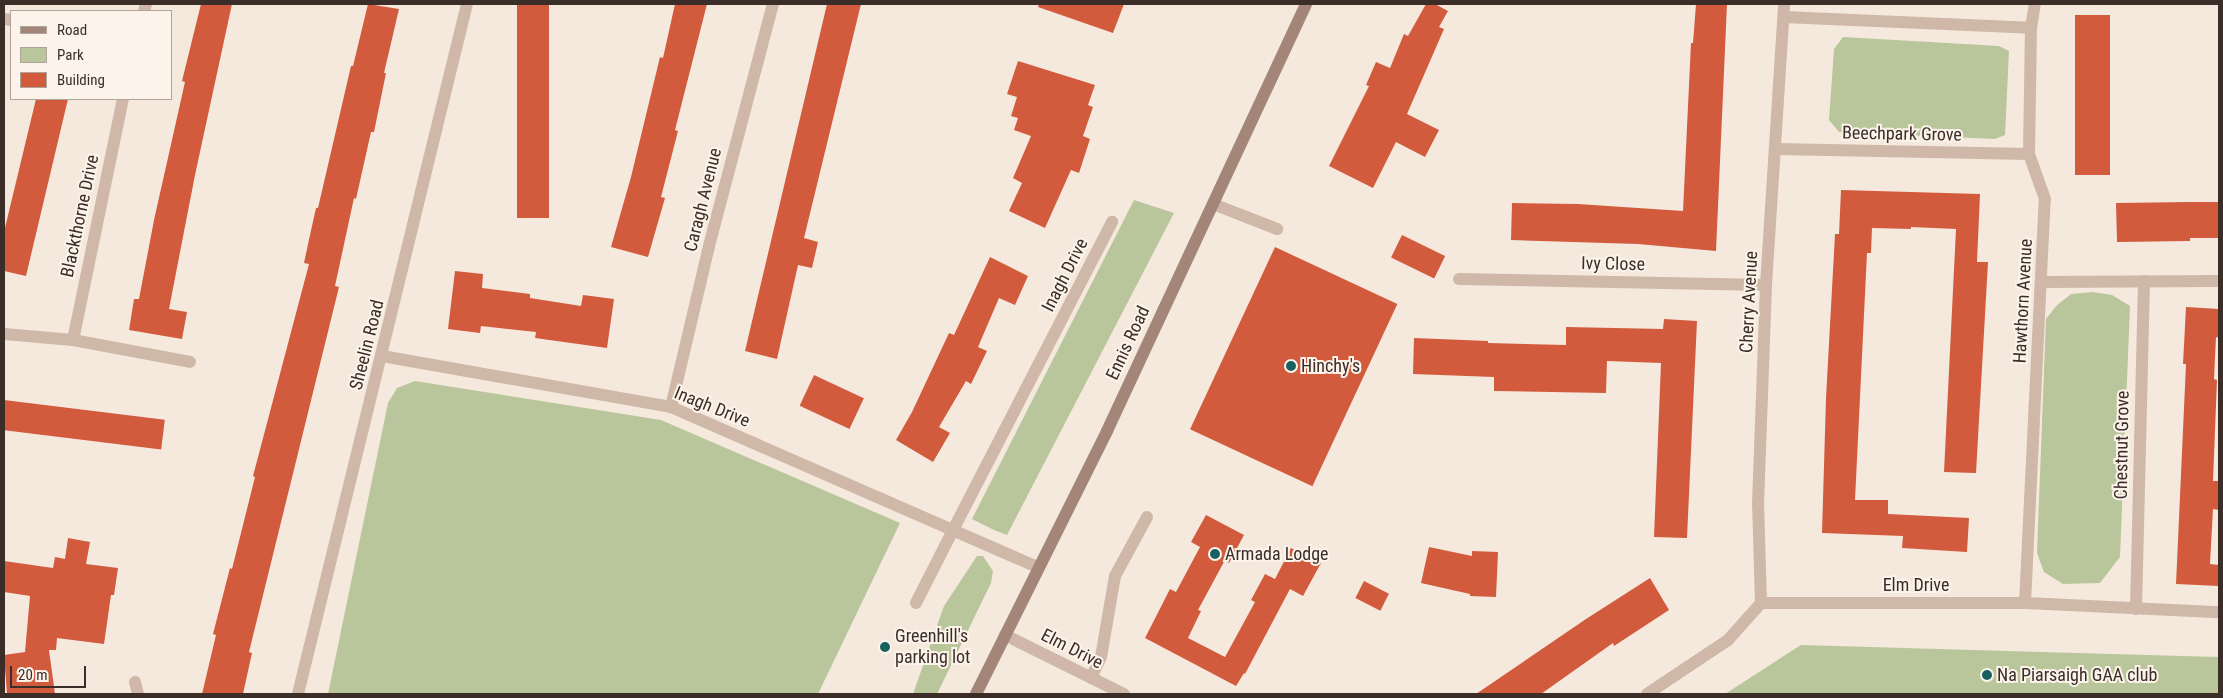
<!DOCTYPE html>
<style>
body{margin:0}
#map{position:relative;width:2223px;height:698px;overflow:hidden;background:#f5e9dd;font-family:"Roboto Condensed",sans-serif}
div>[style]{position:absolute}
.green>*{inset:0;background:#b9c69b}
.building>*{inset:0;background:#d35b3d;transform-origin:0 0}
.lane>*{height:12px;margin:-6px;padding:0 6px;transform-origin:6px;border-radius:6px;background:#cfb8a7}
.street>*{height:12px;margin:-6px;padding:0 6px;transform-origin:6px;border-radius:6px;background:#cfb8a7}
.secondary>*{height:12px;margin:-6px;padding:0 6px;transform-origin:6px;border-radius:6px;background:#a38678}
.dots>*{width:14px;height:14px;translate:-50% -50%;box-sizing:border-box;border:2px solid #fcf3ea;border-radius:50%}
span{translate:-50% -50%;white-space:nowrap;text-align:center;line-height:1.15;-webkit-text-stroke:4px #fcf3ea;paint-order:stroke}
.street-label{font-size:18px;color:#3b2d28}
.poi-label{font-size:18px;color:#3b2d28}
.left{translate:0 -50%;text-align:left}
.frame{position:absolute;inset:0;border:5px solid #3b2d28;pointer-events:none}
.legend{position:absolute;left:10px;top:10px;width:162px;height:90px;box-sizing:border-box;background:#fcf3ea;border:1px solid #afa49c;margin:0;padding:6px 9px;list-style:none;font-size:15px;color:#3b2d28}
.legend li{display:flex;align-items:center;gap:10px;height:25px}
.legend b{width:25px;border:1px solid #afa49c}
.scale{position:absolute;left:10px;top:666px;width:76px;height:22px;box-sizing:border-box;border:2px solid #3b2d28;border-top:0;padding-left:6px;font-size:15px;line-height:18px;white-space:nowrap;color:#3b2d28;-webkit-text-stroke:4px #fcf3ea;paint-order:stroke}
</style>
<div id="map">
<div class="green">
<div style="clip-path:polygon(1843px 37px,1999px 46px,2009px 51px,2005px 135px,1995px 139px,1839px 132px,1829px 120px,1834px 49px)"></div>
<div style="clip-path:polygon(1134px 200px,1174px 213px,1007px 535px,994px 530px,972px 519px)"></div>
<div style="clip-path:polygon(2093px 292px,2112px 295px,2130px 306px,2120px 557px,2100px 583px,2063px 584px,2044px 572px,2037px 553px,2046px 319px,2056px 306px,2071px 294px)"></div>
<div style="clip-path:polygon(415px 381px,661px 420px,900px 523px,818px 694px,328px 694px,388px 403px,397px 388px)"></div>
<div style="clip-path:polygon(977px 556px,983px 556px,993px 571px,991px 583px,937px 694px,913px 694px,944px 606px)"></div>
<div style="clip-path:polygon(1801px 645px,2219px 657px,2219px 694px,1725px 694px)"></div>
</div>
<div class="building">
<div style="clip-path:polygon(201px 4px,232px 4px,195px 175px,169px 309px,187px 312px,182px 339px,129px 330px,134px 299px,139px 299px,154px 220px,185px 82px,182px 81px)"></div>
<div style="clip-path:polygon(368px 4px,399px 9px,384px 73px,386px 73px,374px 132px,371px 132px,356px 199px,354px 198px,335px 286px,339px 287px,249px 652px,252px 653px,243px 694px,202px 694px,216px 635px,213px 634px,230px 568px,232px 569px,255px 477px,253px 476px,309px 264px,304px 263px,310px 235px,316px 208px,318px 208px,351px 66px,353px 66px)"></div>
<div style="left:517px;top:4px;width:32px;height:214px"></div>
<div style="clip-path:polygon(675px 4px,707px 4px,675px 130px,678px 131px,661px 197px,665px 198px,648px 257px,611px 247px,631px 177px,660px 57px,663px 58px)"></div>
<div style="clip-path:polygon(827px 4px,861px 4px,804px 238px,818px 242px,812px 268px,798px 265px,777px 359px,745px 351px)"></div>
<div style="clip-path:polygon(1039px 4px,1124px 4px,1113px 33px,1038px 7px)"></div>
<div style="clip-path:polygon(1426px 4px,1435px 4px,1448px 11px,1439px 27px,1444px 29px,1407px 114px,1439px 130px,1425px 157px,1396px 142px,1373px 188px,1329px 166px,1369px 86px,1366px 85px,1376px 62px,1390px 68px,1404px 34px,1408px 36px)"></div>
<div style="clip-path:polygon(1696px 4px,1727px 4px,1716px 251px,1638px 244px,1511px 240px,1512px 203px,1578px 204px,1683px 211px,1691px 43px,1693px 43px)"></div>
<div style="left:2075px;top:15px;width:35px;height:160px"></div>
<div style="clip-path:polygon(1018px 61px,1095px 85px,1088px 105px,1093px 107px,1083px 136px,1090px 139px,1079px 173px,1071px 170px,1045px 228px,1009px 211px,1022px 183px,1013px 178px,1031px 136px,1014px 130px,1018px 118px,1011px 116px,1017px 97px,1007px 94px)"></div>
<div style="clip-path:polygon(36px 99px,68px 99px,26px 276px,4px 271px,4px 232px)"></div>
<div style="clip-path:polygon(1841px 190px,1980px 194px,1977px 262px,1988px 262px,1976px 473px,1944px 472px,1956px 229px,1911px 227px,1911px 229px,1872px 228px,1871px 253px,1867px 253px,1855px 500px,1888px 500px,1888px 514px,1969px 518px,1967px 552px,1902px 548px,1903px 536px,1822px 533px,1826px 398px,1835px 234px,1839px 234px)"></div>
<div style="clip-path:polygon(2190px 202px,2219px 202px,2219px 238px,2190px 238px,2190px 241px,2117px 242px,2116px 203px)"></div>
<div style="left:1402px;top:235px;width:48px;height:25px;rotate:26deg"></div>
<div style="left:1275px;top:247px;width:135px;height:201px;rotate:25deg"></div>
<div style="clip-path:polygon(990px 257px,1028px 276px,1015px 305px,999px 298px,978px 347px,987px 351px,971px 384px,966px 381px,939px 427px,950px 433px,933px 462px,896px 440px,912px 412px,949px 333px,954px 335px)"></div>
<div style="clip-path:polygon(455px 271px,483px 274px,482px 288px,530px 294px,530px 298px,581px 306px,583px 295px,614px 299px,607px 348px,535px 338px,536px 332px,481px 326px,480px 333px,448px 329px)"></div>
<div style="clip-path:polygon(2186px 307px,2219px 309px,2219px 338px,2216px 337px,2214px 379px,2217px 380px,2213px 481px,2219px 481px,2219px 510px,2213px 509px,2210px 564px,2219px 565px,2219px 586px,2176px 584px,2186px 364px,2183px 364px)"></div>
<div style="clip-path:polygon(1664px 319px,1697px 321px,1687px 538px,1654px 537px,1661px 363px,1607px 361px,1606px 393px,1494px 391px,1494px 377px,1413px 374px,1414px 338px,1488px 341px,1488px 343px,1566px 345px,1566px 327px,1663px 329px)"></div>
<div style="left:814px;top:375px;width:55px;height:34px;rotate:25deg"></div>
<div style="left:4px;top:400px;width:162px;height:30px;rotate:7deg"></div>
<div style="clip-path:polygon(1206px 515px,1244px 535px,1229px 563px,1225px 560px,1198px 610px,1201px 611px,1188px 638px,1225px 657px,1255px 602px,1251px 600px,1265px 574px,1275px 579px,1291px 548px,1321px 563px,1303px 596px,1290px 589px,1245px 674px,1244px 673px,1236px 686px,1145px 638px,1170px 589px,1176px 592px,1200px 547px,1191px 542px)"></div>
<div style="clip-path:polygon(68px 538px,90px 542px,86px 564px,118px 568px,114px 595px,111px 595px,104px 644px,57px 638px,56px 650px,49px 650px,55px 694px,7px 694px,4px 655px,25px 652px,30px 596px,4px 592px,4px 561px,53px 568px,55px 557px,65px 559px)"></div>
<div style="clip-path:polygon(1429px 547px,1472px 556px,1472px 551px,1498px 552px,1496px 597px,1470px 596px,1470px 594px,1421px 583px)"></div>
<div style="clip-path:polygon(1650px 578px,1669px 610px,1614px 646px,1613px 643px,1541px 694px,1476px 694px,1586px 619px)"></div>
<div style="left:1364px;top:581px;width:28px;height:19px;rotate:27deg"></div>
</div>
<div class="lane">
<div style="left:1213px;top:204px;width:69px;rotate:21.3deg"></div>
<div style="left:916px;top:603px;width:82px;rotate:-63.1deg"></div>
</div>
<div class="street">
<div style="left:144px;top:11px;width:7px;rotate:-74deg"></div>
<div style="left:1784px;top:17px;width:247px;rotate:2.5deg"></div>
<div style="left:4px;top:19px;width:7px;rotate:8deg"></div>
<div style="left:1775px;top:149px;width:254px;rotate:1.1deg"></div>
<div style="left:1459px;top:279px;width:307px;rotate:1.1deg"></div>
<div style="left:2041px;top:282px;width:178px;rotate:-0.3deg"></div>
<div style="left:4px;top:334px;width:69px;rotate:5deg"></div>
<div style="left:73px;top:340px;width:119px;rotate:10.6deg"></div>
<div style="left:73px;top:340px;width:246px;rotate:-78.3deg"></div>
<div style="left:382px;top:356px;width:293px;rotate:10deg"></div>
<div style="left:671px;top:407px;width:399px;rotate:23.6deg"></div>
<div style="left:671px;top:407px;width:165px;rotate:-76.7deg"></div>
<div style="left:709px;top:246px;width:250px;rotate:-75.2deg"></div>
<div style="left:953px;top:530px;width:347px;rotate:-62.7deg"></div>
<div style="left:1761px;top:603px;width:99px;rotate:-91.7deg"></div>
<div style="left:1758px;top:504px;width:219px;rotate:-87.9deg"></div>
<div style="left:1766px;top:285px;width:282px;rotate:-86.3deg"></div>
<div style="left:2025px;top:603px;width:404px;rotate:-87.2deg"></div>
<div style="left:2045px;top:199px;width:48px;rotate:-109.6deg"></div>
<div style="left:2029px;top:154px;width:126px;rotate:-89.1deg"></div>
<div style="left:2031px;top:28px;width:24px;rotate:-81deg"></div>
<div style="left:2136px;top:609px;width:328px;rotate:-88.6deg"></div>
<div style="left:1005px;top:635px;width:133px;rotate:26.4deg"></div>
<div style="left:1091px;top:678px;width:23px;rotate:-65deg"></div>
<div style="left:1101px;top:657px;width:82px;rotate:-80.2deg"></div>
<div style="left:1115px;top:576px;width:67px;rotate:-61.5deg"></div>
<div style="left:135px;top:682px;width:12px;rotate:76deg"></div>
<div style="left:298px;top:694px;width:710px;rotate:-76.24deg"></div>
<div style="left:1647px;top:694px;width:97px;rotate:-33.7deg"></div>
<div style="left:1728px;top:640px;width:50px;rotate:-48.3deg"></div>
<div style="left:1761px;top:603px;width:264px"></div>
<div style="left:2025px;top:603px;width:194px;rotate:2.7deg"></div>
</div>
<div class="secondary">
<div style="left:976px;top:694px;width:294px;rotate:-63.5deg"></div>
<div style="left:1107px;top:431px;width:471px;rotate:-65deg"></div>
</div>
<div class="dots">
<div style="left:1291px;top:366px;background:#196061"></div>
<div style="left:1215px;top:554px;background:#196061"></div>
<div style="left:885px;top:647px;background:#196061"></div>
<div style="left:1987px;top:675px;background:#196061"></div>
</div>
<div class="street-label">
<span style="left:1902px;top:134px;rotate:1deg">Beechpark Grove</span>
<span style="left:703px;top:200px;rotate:-76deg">Caragh Avenue</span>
<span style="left:80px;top:216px;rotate:-78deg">Blackthorne Drive</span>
<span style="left:1613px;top:264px;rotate:1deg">Ivy Close</span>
<span style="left:1065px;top:275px;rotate:-63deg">Inagh Drive</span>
<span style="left:2023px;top:301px;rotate:-87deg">Hawthorn Avenue</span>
<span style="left:1749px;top:302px;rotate:-87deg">Cherry Avenue</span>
<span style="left:1128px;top:343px;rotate:-65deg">Ennis Road</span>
<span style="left:367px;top:345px;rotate:-76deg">Sheelin Road</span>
<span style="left:712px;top:407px;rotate:22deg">Inagh Drive</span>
<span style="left:2122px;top:445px;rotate:-89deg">Chestnut Grove</span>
<span style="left:1916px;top:585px">Elm Drive</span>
<span style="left:1072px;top:649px;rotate:27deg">Elm Drive</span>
</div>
<div class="poi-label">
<span class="left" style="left:1301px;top:366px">Hinchy's</span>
<span class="left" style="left:1225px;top:554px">Armada Lodge</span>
<span class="left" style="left:895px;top:647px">Greenhill's<br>parking lot</span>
<span class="left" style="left:1997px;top:675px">Na Piarsaigh GAA club</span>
</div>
<div class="frame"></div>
<ul class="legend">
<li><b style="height:6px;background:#a38678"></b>Road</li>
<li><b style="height:14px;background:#b9c69b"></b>Park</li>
<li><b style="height:14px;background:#d35b3d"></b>Building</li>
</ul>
<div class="scale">20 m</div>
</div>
